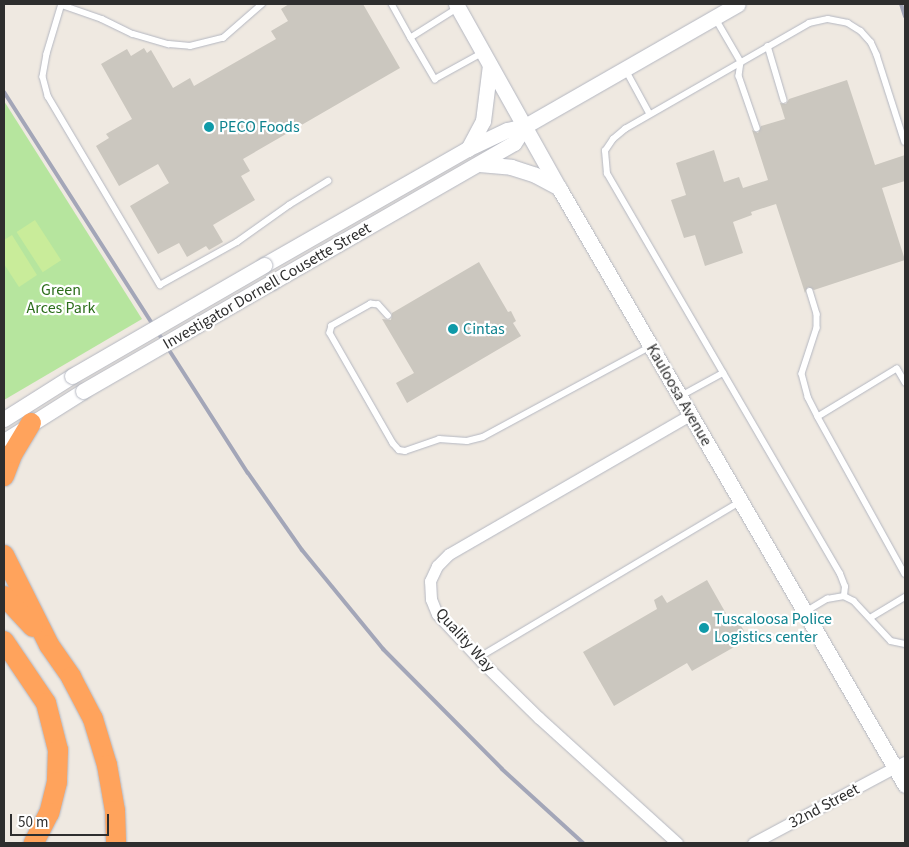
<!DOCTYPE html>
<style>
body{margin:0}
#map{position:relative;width:909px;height:847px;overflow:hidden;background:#efe9e1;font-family:"Source Sans 3",sans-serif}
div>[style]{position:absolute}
.green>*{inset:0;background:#b6e59e}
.pitch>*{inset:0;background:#c9ec9a;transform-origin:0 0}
.building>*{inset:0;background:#cbc7bf}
.roads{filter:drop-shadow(0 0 1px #b4b7c1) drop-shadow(0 0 1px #b4b7c1)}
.lane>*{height:5.5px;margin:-2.75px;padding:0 2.75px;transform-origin:2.75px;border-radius:2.75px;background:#fff}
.street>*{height:11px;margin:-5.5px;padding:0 5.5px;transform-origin:5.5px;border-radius:5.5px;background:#fff}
.secondary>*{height:15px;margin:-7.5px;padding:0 7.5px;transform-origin:7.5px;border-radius:7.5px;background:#fff}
.highway>*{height:20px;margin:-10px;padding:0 10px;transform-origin:10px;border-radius:10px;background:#ffa35c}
.rail>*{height:4px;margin:-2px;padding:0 2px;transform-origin:2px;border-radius:2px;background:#a3a6b8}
.bridges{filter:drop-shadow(0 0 1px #b4b7c1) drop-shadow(0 0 1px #b4b7c1)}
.secondary-bridge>*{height:15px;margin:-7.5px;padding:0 7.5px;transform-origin:7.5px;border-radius:7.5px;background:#fff}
.dots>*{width:14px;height:14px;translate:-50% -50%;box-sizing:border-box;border:2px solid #fff;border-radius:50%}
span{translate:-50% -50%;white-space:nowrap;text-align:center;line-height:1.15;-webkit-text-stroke:4.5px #fff;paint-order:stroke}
.culture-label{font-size:16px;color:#0d838f}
.left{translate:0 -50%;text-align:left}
.street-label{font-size:16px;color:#2e2e2e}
.park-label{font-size:16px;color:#2c6e1b}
.frame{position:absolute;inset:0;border:5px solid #2e2e2e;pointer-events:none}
.scale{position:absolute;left:10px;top:814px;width:99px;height:22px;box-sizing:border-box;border:2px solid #2e2e2e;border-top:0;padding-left:6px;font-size:15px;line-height:18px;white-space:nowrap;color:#2e2e2e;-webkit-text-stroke:4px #fff;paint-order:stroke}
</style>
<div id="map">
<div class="green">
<div style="clip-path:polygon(4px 101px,142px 319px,4px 400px)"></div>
</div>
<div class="pitch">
<div style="left:35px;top:220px;width:48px;height:22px;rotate:57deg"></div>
<div style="clip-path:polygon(12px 235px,37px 275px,19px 287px,4px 264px,4px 240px)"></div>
</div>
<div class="building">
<div style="clip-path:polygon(289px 4px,363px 4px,400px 68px,243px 159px,250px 171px,241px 176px,255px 200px,213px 225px,223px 242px,209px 250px,206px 246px,187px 257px,179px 243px,158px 254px,130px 206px,169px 183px,158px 164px,119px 186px,96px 146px,109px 138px,106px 134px,132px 119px,101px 64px,127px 49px,131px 56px,144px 48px,147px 53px,151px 50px,173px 88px,190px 78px,194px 86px,276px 39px,271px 31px,288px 21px,281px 9px)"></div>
<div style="clip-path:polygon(847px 80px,875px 165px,905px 155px,905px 181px,882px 188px,905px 260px,814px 290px,808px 287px,805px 293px,776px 204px,751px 212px,752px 215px,733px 222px,743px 253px,705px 266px,695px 235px,684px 238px,671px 200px,686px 195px,676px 163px,714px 150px,724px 182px,739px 177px,743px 188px,768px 180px,752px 130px,758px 133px,761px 126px,785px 119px,780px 103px,786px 104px,789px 99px)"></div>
<div style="clip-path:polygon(479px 262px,508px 312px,511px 311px,516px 321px,513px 323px,521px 336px,407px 403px,396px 383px,414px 373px,382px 319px,391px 320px,392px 313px)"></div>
<div style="clip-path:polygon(707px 580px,732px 624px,738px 620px,744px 631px,739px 634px,743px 642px,692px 671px,687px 663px,614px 706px,583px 652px,657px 609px,654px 600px,662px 595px,667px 603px)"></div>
</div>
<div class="roads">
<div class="lane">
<div style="left:62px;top:4px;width:52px;rotate:106.7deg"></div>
<div style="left:47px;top:54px;width:23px;rotate:100deg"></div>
<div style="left:43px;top:77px;width:20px;rotate:75deg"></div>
<div style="left:48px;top:96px;width:220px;rotate:59.3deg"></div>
<div style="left:160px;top:285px;width:88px;rotate:-29.2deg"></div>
<div style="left:237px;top:242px;width:64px;rotate:-35.4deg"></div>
<div style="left:289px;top:205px;width:46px;rotate:-31.6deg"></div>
<div style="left:392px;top:4px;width:39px;rotate:61deg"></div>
<div style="left:62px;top:5px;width:42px;rotate:19.3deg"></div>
<div style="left:102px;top:19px;width:34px;rotate:26deg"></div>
<div style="left:133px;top:34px;width:37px;rotate:16deg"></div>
<div style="left:169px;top:44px;width:21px;rotate:5deg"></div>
<div style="left:190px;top:46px;width:34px;rotate:-14deg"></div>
<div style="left:223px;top:38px;width:52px;rotate:-41.1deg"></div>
<div style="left:457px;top:9px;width:54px;rotate:147.8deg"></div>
<div style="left:411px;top:38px;width:48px;rotate:59.7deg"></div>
<div style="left:435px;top:79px;width:54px;rotate:-29deg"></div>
<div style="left:716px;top:19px;width:50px;rotate:59.8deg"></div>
<div style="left:741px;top:62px;width:14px;rotate:98deg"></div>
<div style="left:739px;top:76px;width:55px;rotate:70.9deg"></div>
<div style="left:768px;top:46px;width:56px;rotate:73.5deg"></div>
<div style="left:626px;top:70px;width:50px;rotate:61.4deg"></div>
<div style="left:810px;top:291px;width:24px;rotate:73deg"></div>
<div style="left:817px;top:314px;width:14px;rotate:90deg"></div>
<div style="left:817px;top:328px;width:48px;rotate:108.1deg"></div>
<div style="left:802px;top:374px;width:24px;rotate:75deg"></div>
<div style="left:808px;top:397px;width:22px;rotate:63deg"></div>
<div style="left:388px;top:316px;width:15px;rotate:-132deg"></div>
<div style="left:378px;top:305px;width:7px;rotate:-172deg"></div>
<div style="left:371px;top:304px;width:45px;rotate:150.6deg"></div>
<div style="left:332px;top:326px;width:7px;rotate:106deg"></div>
<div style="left:330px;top:333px;width:127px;rotate:60.2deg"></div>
<div style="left:393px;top:443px;width:9px;rotate:49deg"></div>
<div style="left:399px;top:450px;width:6px;rotate:9deg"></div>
<div style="left:405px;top:451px;width:36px;rotate:-19deg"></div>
<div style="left:439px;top:439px;width:28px;rotate:4deg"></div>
<div style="left:467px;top:441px;width:16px;rotate:-14deg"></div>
<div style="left:483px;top:437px;width:191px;rotate:-28.4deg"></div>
<div style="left:905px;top:383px;width:16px;rotate:-120deg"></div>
<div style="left:897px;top:369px;width:92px;rotate:148.7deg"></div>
<div style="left:818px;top:417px;width:179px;rotate:61deg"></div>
<div style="left:681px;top:396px;width:48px;rotate:-28.7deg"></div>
<div style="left:844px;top:596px;width:9px;rotate:-84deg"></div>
<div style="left:845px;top:587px;width:14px;rotate:-111deg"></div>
<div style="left:840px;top:574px;width:463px;rotate:-120.2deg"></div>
<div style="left:607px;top:174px;width:23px;rotate:-95deg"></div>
<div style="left:605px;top:151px;width:14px;rotate:-56deg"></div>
<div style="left:613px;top:139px;width:16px;rotate:-40deg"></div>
<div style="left:625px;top:129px;width:212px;rotate:-29.9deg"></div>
<div style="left:809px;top:23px;width:19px;rotate:-12deg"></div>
<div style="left:828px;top:19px;width:20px;rotate:11deg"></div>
<div style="left:848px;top:23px;width:15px;rotate:32deg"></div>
<div style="left:861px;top:31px;width:15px;rotate:48deg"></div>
<div style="left:871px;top:42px;width:14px;rotate:65deg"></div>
<div style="left:877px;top:55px;width:91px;rotate:72.2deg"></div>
<div style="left:805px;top:612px;width:26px;rotate:-31deg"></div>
<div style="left:827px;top:599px;width:17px;rotate:-10deg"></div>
<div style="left:844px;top:596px;width:11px;rotate:27deg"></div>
<div style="left:854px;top:601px;width:54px;rotate:47.2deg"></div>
<div style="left:891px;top:641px;width:14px;rotate:12deg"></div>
<div style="left:870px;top:618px;width:41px;rotate:-31deg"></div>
<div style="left:478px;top:658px;width:305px;rotate:-30.8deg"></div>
</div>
<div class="street">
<div style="left:677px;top:843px;width:186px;rotate:-137.8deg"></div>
<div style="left:539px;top:718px;width:81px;rotate:-135.5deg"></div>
<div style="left:481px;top:661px;width:64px;rotate:-133.1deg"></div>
<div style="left:437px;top:614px;width:16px;rotate:-112deg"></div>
<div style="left:431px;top:599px;width:18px;rotate:-93deg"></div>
<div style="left:430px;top:581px;width:17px;rotate:-65deg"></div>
<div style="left:437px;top:566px;width:17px;rotate:-45deg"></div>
<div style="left:449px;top:554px;width:278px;rotate:-30deg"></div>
<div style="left:753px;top:843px;width:172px;rotate:-28.1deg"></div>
</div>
<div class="secondary">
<div style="left:456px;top:4px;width:211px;rotate:60.8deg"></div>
<div style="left:559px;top:188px;width:690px;rotate:59.9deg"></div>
<div style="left:468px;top:149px;width:32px;rotate:-62deg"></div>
<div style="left:483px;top:121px;width:56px;rotate:-82.9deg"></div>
<div style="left:479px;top:164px;width:32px;rotate:5deg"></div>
<div style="left:511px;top:167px;width:25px;rotate:18deg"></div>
<div style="left:535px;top:175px;width:27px;rotate:28deg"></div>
<div style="left:264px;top:265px;width:234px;rotate:-29.7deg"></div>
<div style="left:467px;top:149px;width:44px;rotate:-25.4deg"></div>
<div style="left:507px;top:130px;width:18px;rotate:-13deg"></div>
<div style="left:525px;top:126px;width:245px;rotate:-29.8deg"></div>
<div style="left:272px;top:282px;width:279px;rotate:-29.9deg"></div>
<div style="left:514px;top:143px;width:20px;rotate:-57deg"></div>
<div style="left:4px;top:419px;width:80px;rotate:-32.3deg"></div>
<div style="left:4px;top:441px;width:93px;rotate:-32.3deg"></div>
</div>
<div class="highway">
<div style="left:4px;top:476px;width:25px;rotate:-69deg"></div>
<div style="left:13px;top:453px;width:35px;rotate:-59deg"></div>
<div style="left:4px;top:555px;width:101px;rotate:63.4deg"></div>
<div style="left:49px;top:645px;width:39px;rotate:55deg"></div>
<div style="left:71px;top:677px;width:47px;rotate:62.4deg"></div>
<div style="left:93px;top:719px;width:48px;rotate:73.1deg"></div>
<div style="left:107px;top:765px;width:47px;rotate:80.1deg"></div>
<div style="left:115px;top:811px;width:32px;rotate:88deg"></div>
<div style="left:4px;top:596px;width:42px;rotate:46.9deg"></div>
<div style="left:4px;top:641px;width:75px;rotate:55.9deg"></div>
<div style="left:46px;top:703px;width:49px;rotate:75.7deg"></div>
<div style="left:58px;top:750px;width:32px;rotate:92deg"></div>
<div style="left:57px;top:782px;width:32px;rotate:104deg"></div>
<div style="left:49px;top:813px;width:34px;rotate:117deg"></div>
</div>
</div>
<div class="rail">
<div style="left:901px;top:4px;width:13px;rotate:72deg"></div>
<div style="left:4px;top:92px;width:452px;rotate:57.4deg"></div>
<div style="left:248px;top:473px;width:94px;rotate:55deg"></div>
<div style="left:302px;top:550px;width:128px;rotate:50.7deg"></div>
<div style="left:383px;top:649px;width:169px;rotate:45.2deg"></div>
<div style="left:502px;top:769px;width:110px;rotate:42.4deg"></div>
</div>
<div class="bridges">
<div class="secondary-bridge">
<div style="left:72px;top:376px;width:222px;rotate:-30deg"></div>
<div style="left:83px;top:391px;width:218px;rotate:-30deg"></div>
</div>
</div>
<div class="dots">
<div style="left:209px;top:127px;background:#0f9aa8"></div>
<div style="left:453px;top:329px;background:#0f9aa8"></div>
<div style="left:704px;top:628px;background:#0f9aa8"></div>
</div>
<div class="culture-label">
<span class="left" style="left:219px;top:127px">PECO Foods</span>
<span class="left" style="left:463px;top:329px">Cintas</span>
<span class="left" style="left:714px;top:628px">Tuscaloosa Police<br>Logistics center</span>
</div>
<div class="street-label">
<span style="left:267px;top:286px;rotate:-30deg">Investigator Dornell Cousette Street</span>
<span style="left:679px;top:395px;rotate:60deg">Kauloosa Avenue</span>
<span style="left:465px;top:640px;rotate:48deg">Quality Way</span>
<span style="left:824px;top:806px;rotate:-28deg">32nd Street</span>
</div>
<div class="park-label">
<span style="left:61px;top:299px">Green<br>Arces Park</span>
</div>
<div class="frame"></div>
<div class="scale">50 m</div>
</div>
